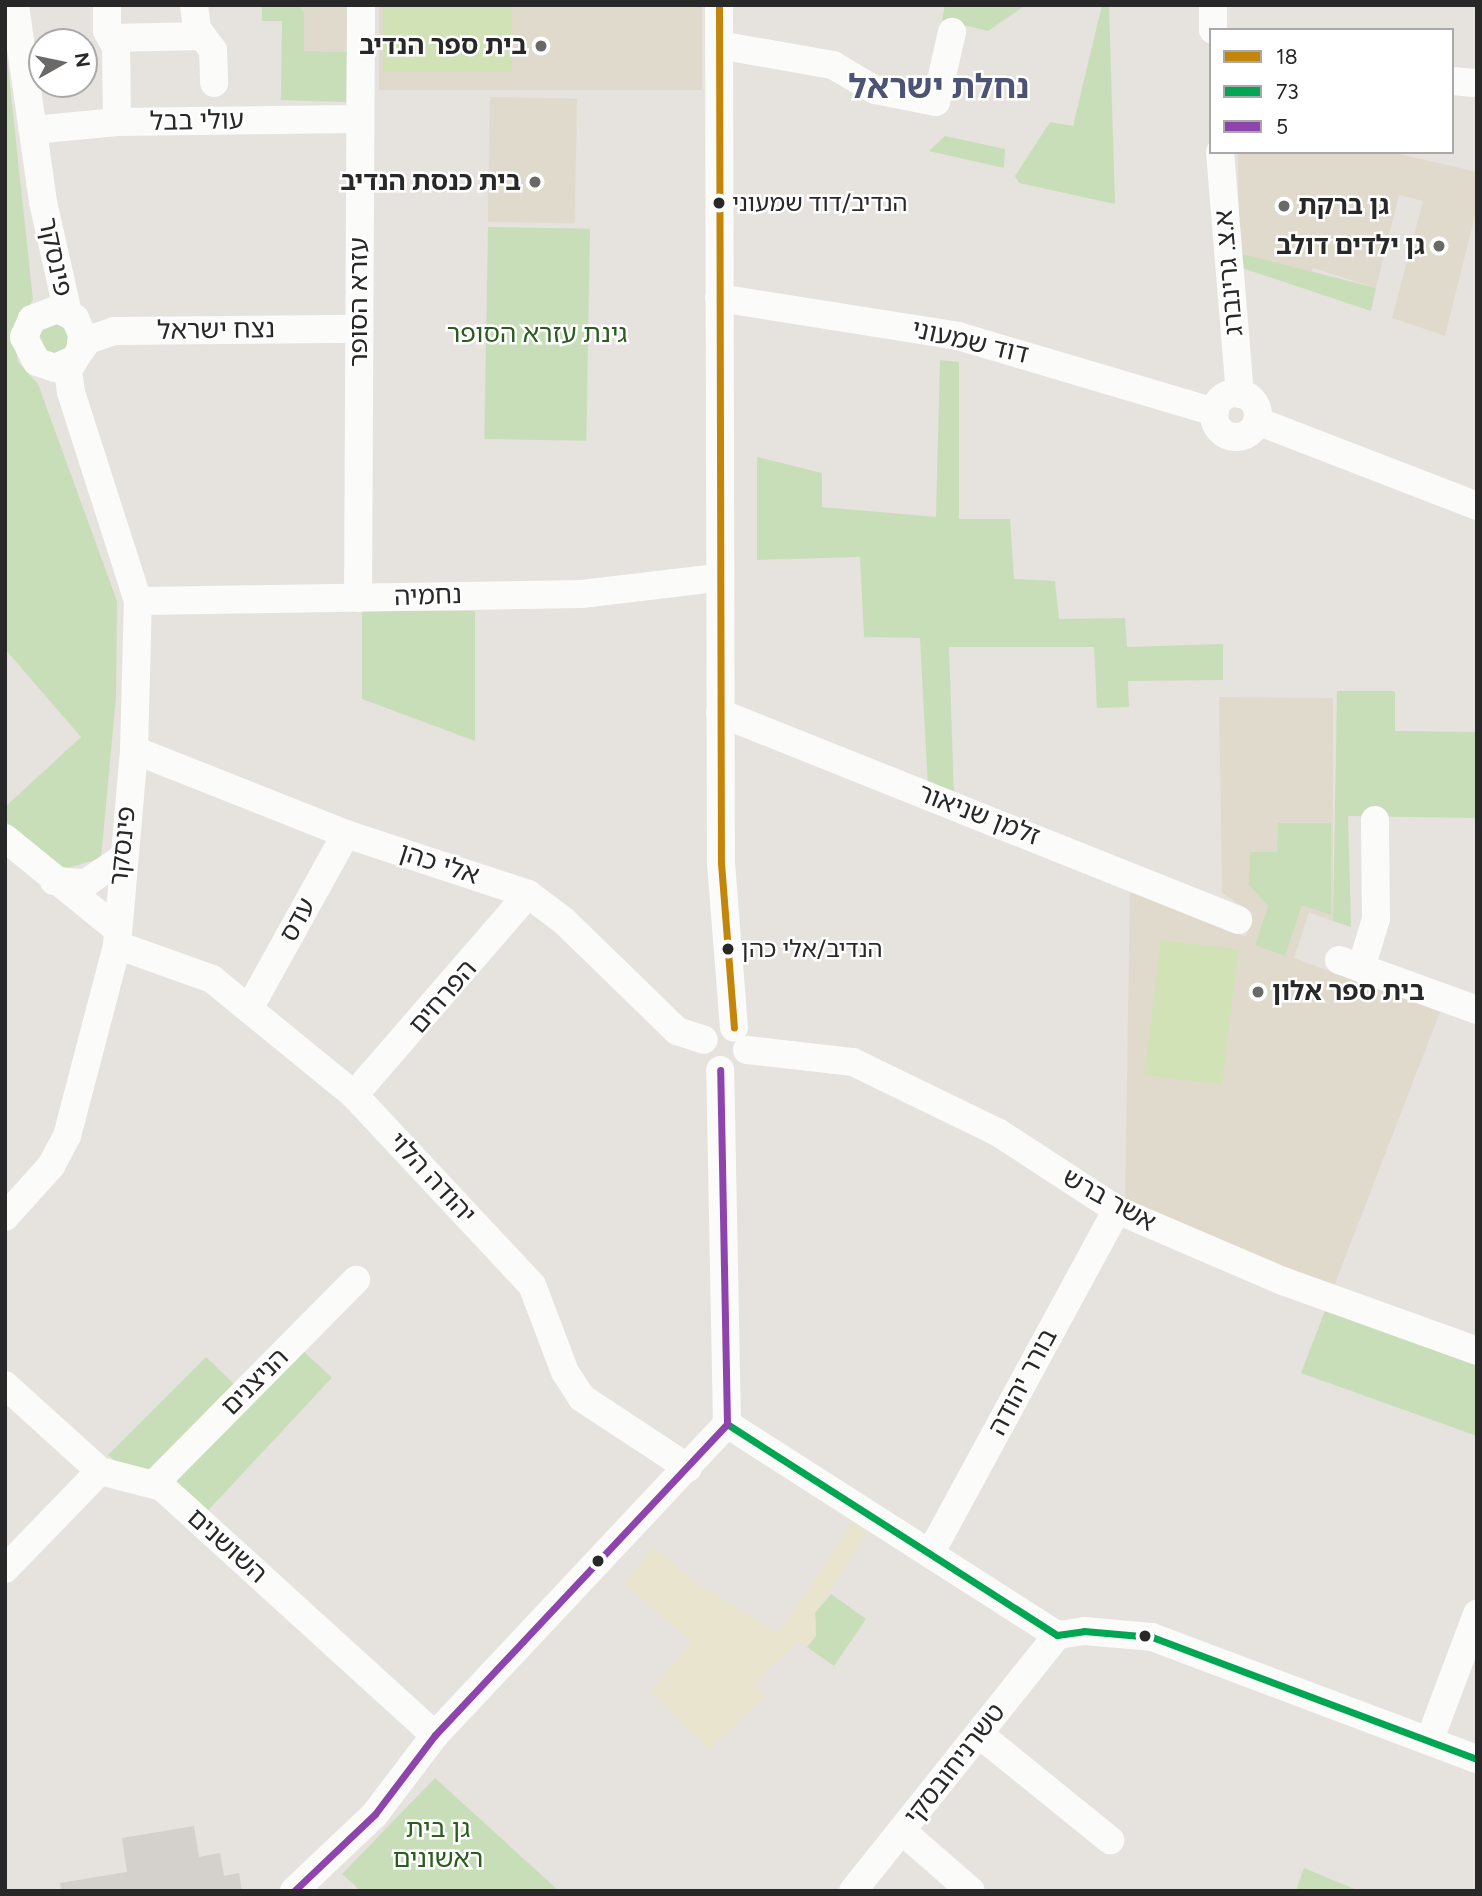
<!DOCTYPE html>
<meta charset="utf-8">
<style>
body{margin:0}
#map{position:relative;width:1482px;height:1896px;overflow:hidden;background:#e6e2de;font-family:Figtree,"Noto Sans Hebrew",sans-serif}
div>[style]{position:absolute}
.education>*{inset:0;background:#e0dacd;transform-origin:0 0}
.green>*{inset:0;background:#c8deb9;transform-origin:0 0}
.sand>*{inset:0;background:#e9e4cd}
.pitch>*{inset:0;background:#d2e2b7;transform-origin:0 0}
.plaza>*{inset:0;background:#d4d0cc}
.minor>*{height:28px;margin:-14px;padding:0 14px;transform-origin:14px;border-radius:14px;background:#fbfbfa}
.minor>.ring{margin:-14px;padding:0;box-sizing:content-box;background:none;border:28px solid #fbfbfa;border-radius:50%}
.bus-1>*{height:7px;margin:-3.5px;padding:0 3.5px;transform-origin:3.5px;border-radius:3.5px;background:#c3860a}
.bus-2>*{height:7px;margin:-3.5px;padding:0 3.5px;transform-origin:3.5px;border-radius:3.5px;background:#00a651}
.bus-3>*{height:7px;margin:-3.5px;padding:0 3.5px;transform-origin:3.5px;border-radius:3.5px;background:#8e44ad}
.dots>*{width:19px;height:19px;translate:-50% -50%;box-sizing:border-box;border:4px solid #fff;border-radius:50%}
span{translate:-50% -50%;white-space:nowrap;text-align:center;line-height:1.15;-webkit-text-stroke:5px #fff;paint-order:stroke}
.bus-label{font-size:24px;color:#282828}
.left{translate:0 -50%;text-align:left}
.poi-label{font-size:26px;color:#282828;font-weight:700}
.right{translate:-100% -50%;text-align:right}
.street-label{font-size:26px;color:#282828}
.park-label{font-size:26px;color:#2b5d1f}
.district-label{font-size:33px;color:#4d5374;font-weight:700}
.frame{position:absolute;inset:0;border:7px solid #282828;pointer-events:none}
.legend{position:absolute;left:1209px;top:28px;width:245px;height:126px;box-sizing:border-box;background:#fff;border:2px solid #a9a9a9;margin:0;padding:9px 12px;list-style:none;font-size:21px;color:#282828}
.legend li{display:flex;align-items:center;gap:14px;height:35px}
.legend b{width:35px;border:2px solid #a9a9a9}
.north{position:absolute;left:28px;top:28px;width:70px;height:70px;box-sizing:border-box;background:#fff;border:2px solid #a9a9a9;border-radius:50%;rotate:81deg;font-size:19px;font-weight:700;line-height:28px;text-align:center;color:#282828}
.north::after{content:'';display:block;margin:auto;width:24px;height:32px;background:#6a6968;clip-path:polygon(50% 0,100% 100%,50% 72%,0 100%)}
</style>
<div id="map">
<div class="education">
<div style="clip-path:polygon(298px 5px,347px 5px,347px 52px,304px 51px,304px 12px)"></div>
<div style="left:379px;top:5px;width:323px;height:85px"></div>
<div style="left:490px;top:97px;width:87px;height:125px;rotate:1deg"></div>
<div style="clip-path:polygon(1238px 152px,1391px 152px,1477px 172px,1477px 207px,1445px 336px,1392px 318px,1423px 201px,1399px 195px,1376px 288px,1313px 268px,1311px 273px,1239px 253px)"></div>
<div style="clip-path:polygon(1219px 697px,1333px 698px,1333px 921px,1309px 912px,1294px 958px,1440px 1012px,1333px 1289px,1125px 1201px,1130px 886px,1246px 937px,1253px 913px,1222px 893px)"></div>
</div>
<div class="green">
<div style="clip-path:polygon(262px 5px,298px 5px,304px 12px,304px 51px,347px 52px,346px 102px,281px 100px,282px 21px,262px 21px)"></div>
<div style="clip-path:polygon(945px 5px,1026px 5px,988px 31px,942px 20px)"></div>
<div style="clip-path:polygon(1102px 5px,1109px 5px,1115px 204px,1019px 183px,1015px 176px,1050px 122px,1073px 126px)"></div>
<div style="clip-path:polygon(5px 38px,33px 300px,13px 330px,18px 362px,38px 384px,117px 601px,116px 697px,101px 858px,68px 868px,55px 865px,5px 821px,5px 807px,81px 737px,5px 649px)"></div>
<div style="clip-path:polygon(945px 136px,1005px 149px,1004px 168px,929px 151px)"></div>
<div style="left:488px;top:227px;width:102px;height:212px;rotate:1deg"></div>
<div style="clip-path:polygon(1239px 253px,1376px 288px,1371px 311px,1239px 267px)"></div>
<div style="left:54px;top:315px;width:33px;height:29px;rotate:49deg"></div>
<div style="clip-path:polygon(940px 360px,959px 362px,959px 519px,1010px 519px,1014px 579px,1055px 581px,1059px 619px,1125px 618px,1127px 647px,1223px 644px,1223px 680px,1128px 681px,1129px 707px,1097px 708px,1094px 647px,949px 647px,954px 796px,928px 787px,920px 638px,864px 637px,860px 557px,757px 560px,757px 457px,822px 473px,822px 507px,936px 517px)"></div>
<div style="clip-path:polygon(362px 611px,475px 611px,475px 741px,362px 699px)"></div>
<div style="clip-path:polygon(1337px 691px,1395px 691px,1395px 731px,1477px 732px,1477px 818px,1348px 816px,1351px 927px,1333px 921px)"></div>
<div style="clip-path:polygon(1278px 823px,1331px 823px,1331px 915px,1302px 905px,1285px 956px,1255px 945px,1268px 906px,1249px 885px,1250px 852px,1277px 852px)"></div>
<div style="clip-path:polygon(1328px 1303px,1477px 1357px,1477px 1436px,1301px 1373px)"></div>
<div style="left:299px;top:1347px;width:45px;height:183px;rotate:43deg"></div>
<div style="clip-path:polygon(206px 1357px,238px 1388px,154px 1470px,129px 1473px,108px 1455px)"></div>
<div style="clip-path:polygon(831px 1594px,866px 1619px,834px 1666px,807px 1647px,816px 1636px,815px 1613px)"></div>
<div style="clip-path:polygon(435px 1778px,559px 1891px,361px 1891px,342px 1874px)"></div>
<div style="clip-path:polygon(1304px 1868px,1359px 1891px,1296px 1891px)"></div>
</div>
<div class="sand">
<div style="clip-path:polygon(853px 1522px,868px 1531px,815px 1613px,816px 1635px,807px 1647px,798px 1641px,754px 1684px,766px 1696px,709px 1749px,650px 1692px,692px 1642px,623px 1583px,654px 1547px,697px 1583px,778px 1633px)"></div>
</div>
<div class="pitch">
<div style="left:383px;top:5px;width:129px;height:67px"></div>
<div style="left:1161px;top:940px;width:78px;height:136px;rotate:7deg"></div>
</div>
<div class="plaza">
<div style="clip-path:polygon(194px 1826px,199px 1857px,220px 1853px,224px 1876px,239px 1873px,242px 1891px,61px 1891px,60px 1883px,127px 1872px,122px 1838px)"></div>
</div>
<div class="minor">
<div style="left:15px;top:5px;width:199px;rotate:81.9deg"></div>
<div style="left:43px;top:202px;width:114px;rotate:77.3deg"></div>
<div style="left:107px;top:5px;width:26px;rotate:90deg"></div>
<div style="left:107px;top:31px;width:18px;rotate:61deg"></div>
<div style="left:116px;top:47px;width:75px;rotate:89.2deg"></div>
<div style="left:194px;top:5px;width:24px;rotate:83deg"></div>
<div style="left:197px;top:29px;width:26px;rotate:53deg"></div>
<div style="left:213px;top:50px;width:33px;rotate:88deg"></div>
<div style="left:719px;top:5px;width:858px;rotate:89.87deg"></div>
<div style="left:721px;top:863px;width:165px;rotate:85.5deg"></div>
<div style="left:1213px;top:5px;width:25px;rotate:90deg"></div>
<div style="left:111px;top:38px;width:90px;rotate:-1.3deg"></div>
<div style="left:719px;top:45px;width:116px;rotate:10deg"></div>
<div style="left:833px;top:65px;width:49px;rotate:30.8deg"></div>
<div style="left:875px;top:90px;width:62px;rotate:11.1deg"></div>
<div style="left:936px;top:102px;width:72px;rotate:-77.1deg"></div>
<div style="left:1452px;top:81px;width:25px;rotate:5deg"></div>
<div style="left:34px;top:130px;width:83px;rotate:-5.5deg"></div>
<div style="left:117px;top:122px;width:243px;rotate:-0.7deg"></div>
<div style="left:1220px;top:152px;width:243px;rotate:85.3deg"></div>
<div style="left:719px;top:298px;width:242px;rotate:9deg"></div>
<div style="left:958px;top:336px;width:268px;rotate:16.5deg"></div>
<div style="left:80px;top:351px;width:14px;rotate:-54deg"></div>
<div style="left:88px;top:340px;width:28px;rotate:-19deg"></div>
<div style="left:114px;top:331px;width:245px;rotate:-0.5deg"></div>
<div class="ring" style="left:1214px;top:393px;width:16px;height:16px"></div>
<div style="left:1257px;top:421px;width:236px;rotate:21.1deg"></div>
<div style="left:358px;top:598px;width:593px;rotate:-89.71deg"></div>
<div style="left:138px;top:601px;width:444px;rotate:-0.9deg"></div>
<div style="left:582px;top:594px;width:136px;rotate:-6.8deg"></div>
<div style="left:720px;top:713px;width:558px;rotate:21.78deg"></div>
<div style="left:134px;top:750px;width:228px;rotate:21.6deg"></div>
<div style="left:346px;top:834px;width:192px;rotate:18.2deg"></div>
<div style="left:528px;top:894px;width:45px;rotate:36.9deg"></div>
<div style="left:564px;top:921px;width:158px;rotate:44.2deg"></div>
<div style="left:677px;top:1031px;width:28px;rotate:18deg"></div>
<div style="left:5px;top:838px;width:144px;rotate:39.1deg"></div>
<div style="left:54px;top:881px;width:32px;rotate:4deg"></div>
<div style="left:86px;top:883px;width:42px;rotate:-34.4deg"></div>
<div style="left:117px;top:945px;width:101px;rotate:19.7deg"></div>
<div style="left:212px;top:979px;width:183px;rotate:39.2deg"></div>
<div style="left:354px;top:1095px;width:260px;rotate:46.9deg"></div>
<div style="left:532px;top:1285px;width:93px;rotate:69.2deg"></div>
<div style="left:565px;top:1372px;width:31px;rotate:57deg"></div>
<div style="left:582px;top:1398px;width:127px;rotate:33.4deg"></div>
<div style="left:1339px;top:960px;width:147px;rotate:19.9deg"></div>
<div style="left:1361px;top:968px;width:51px;rotate:-73deg"></div>
<div style="left:1376px;top:919px;width:99px;rotate:-90.6deg"></div>
<div style="left:250px;top:1007px;width:198px;rotate:-61deg"></div>
<div style="left:747px;top:1050px;width:107px;rotate:6.5deg"></div>
<div style="left:853px;top:1062px;width:162px;rotate:25.9deg"></div>
<div style="left:999px;top:1133px;width:141px;rotate:33.1deg"></div>
<div style="left:1117px;top:1210px;width:181px;rotate:23.2deg"></div>
<div style="left:1283px;top:1281px;width:206px;rotate:19.8deg"></div>
<div style="left:354px;top:1095px;width:266px;rotate:-49.1deg"></div>
<div style="left:5px;top:1217px;width:69px;rotate:-48deg"></div>
<div style="left:51px;top:1166px;width:34px;rotate:-62deg"></div>
<div style="left:67px;top:1136px;width:197px;rotate:-75.3deg"></div>
<div style="left:117px;top:945px;width:196px;rotate:-85deg"></div>
<div style="left:134px;top:750px;width:149px;rotate:-88.5deg"></div>
<div style="left:138px;top:601px;width:219px;rotate:-107.8deg"></div>
<div style="left:71px;top:392px;width:22px;rotate:-98deg"></div>
<div style="left:68px;top:370px;width:22px;rotate:-58deg"></div>
<div style="left:80px;top:351px;width:17px;rotate:-83deg"></div>
<div style="left:82px;top:334px;width:17px;rotate:-114deg"></div>
<div style="left:75px;top:318px;width:19px;rotate:-152deg"></div>
<div style="left:58px;top:309px;width:28px;rotate:159deg"></div>
<div style="left:32px;top:319px;width:20px;rotate:114deg"></div>
<div style="left:24px;top:337px;width:28px;rotate:63deg"></div>
<div style="left:37px;top:362px;width:19px;rotate:18deg"></div>
<div style="left:55px;top:368px;width:20px;rotate:-24deg"></div>
<div style="left:5px;top:1385px;width:128px;rotate:42.2deg"></div>
<div style="left:100px;top:1471px;width:64px;rotate:14.5deg"></div>
<div style="left:162px;top:1487px;width:369px;rotate:42.3deg"></div>
<div style="left:727px;top:1424px;width:392px;rotate:32.6deg"></div>
<div style="left:1057px;top:1635px;width:27px;rotate:-8deg"></div>
<div style="left:1084px;top:1631px;width:68px;rotate:5deg"></div>
<div style="left:1152px;top:1637px;width:347px;rotate:20.6deg"></div>
<div style="left:155px;top:1483px;width:286px;rotate:-45.3deg"></div>
<div style="left:930px;top:1554px;width:392px;rotate:-61.5deg"></div>
<div style="left:5px;top:1569px;width:136px;rotate:-45.9deg"></div>
<div style="left:979px;top:1734px;width:169px;rotate:39deg"></div>
<div style="left:1430px;top:1739px;width:134px;rotate:-69.4deg"></div>
<div style="left:902px;top:1831px;width:91px;rotate:41deg"></div>
<div style="left:294px;top:1891px;width:112px;rotate:-43.5deg"></div>
<div style="left:375px;top:1814px;width:99px;rotate:-52.8deg"></div>
<div style="left:435px;top:1735px;width:427px;rotate:-46.8deg"></div>
<div style="left:727px;top:1424px;width:354px;rotate:-91.1deg"></div>
<div style="left:853px;top:1891px;width:327px;rotate:-51.4deg"></div>
</div>
<div class="bus-1">
<div style="left:719px;top:5px;width:858px;rotate:89.87deg"></div>
<div style="left:721px;top:863px;width:165px;rotate:85.5deg"></div>
</div>
<div class="bus-2">
<div style="left:727px;top:1424px;width:392px;rotate:32.6deg"></div>
<div style="left:1057px;top:1635px;width:27px;rotate:-8deg"></div>
<div style="left:1084px;top:1631px;width:68px;rotate:5deg"></div>
<div style="left:1152px;top:1637px;width:347px;rotate:20.6deg"></div>
</div>
<div class="bus-3">
<div style="left:294px;top:1891px;width:112px;rotate:-43.5deg"></div>
<div style="left:375px;top:1814px;width:99px;rotate:-52.8deg"></div>
<div style="left:435px;top:1735px;width:427px;rotate:-46.8deg"></div>
<div style="left:727px;top:1424px;width:354px;rotate:-91.1deg"></div>
</div>
<div class="dots">
<div style="left:541px;top:46px;background:#6a6968"></div>
<div style="left:535px;top:182px;background:#6a6968"></div>
<div style="left:719px;top:203px;background:#282828"></div>
<div style="left:1284px;top:206px;background:#6a6968"></div>
<div style="left:1439px;top:246px;background:#6a6968"></div>
<div style="left:728px;top:949px;background:#282828"></div>
<div style="left:1258px;top:992px;background:#6a6968"></div>
<div style="left:598px;top:1561px;background:#282828"></div>
<div style="left:1145px;top:1636px;background:#282828"></div>
</div>
<div class="bus-label">
<span class="left" style="left:732px;top:203px">הנדיב/דוד שמעוני</span>
<span class="left" style="left:741px;top:949px">הנדיב/אלי כהן</span>
</div>
<div class="poi-label">
<span class="right" style="left:527px;top:46px">בית ספר הנדיב</span>
<span class="right" style="left:521px;top:182px">בית כנסת הנדיב</span>
<span class="left" style="left:1298px;top:206px">גן ברקת</span>
<span class="right" style="left:1425px;top:246px">גן ילדים דולב</span>
<span class="left" style="left:1272px;top:992px">בית ספר אלון</span>
</div>
<div class="street-label">
<span style="left:197px;top:121px;rotate:-1deg">עולי בבל</span>
<span style="left:55px;top:257px;rotate:78deg">פינסקר</span>
<span style="left:1229px;top:273px;rotate:-95deg">א.צ. גרינברג</span>
<span style="left:359px;top:302px;rotate:-90deg">עזרא הסופר</span>
<span style="left:216px;top:330px;rotate:-1deg">נצח ישראל</span>
<span style="left:970px;top:342px;rotate:13deg">דוד שמעוני</span>
<span style="left:428px;top:596px;rotate:-2deg">נחמיה</span>
<span style="left:979px;top:815px;rotate:21deg">זלמן שניאור</span>
<span style="left:123px;top:846px;rotate:-84deg">פינסקר</span>
<span style="left:439px;top:864px;rotate:18deg">אלי כהן</span>
<span style="left:298px;top:920px;rotate:-61deg">עדס</span>
<span style="left:443px;top:997px;rotate:-49deg">הפרחים</span>
<span style="left:432px;top:1178px;rotate:47deg">יהודה הלוי</span>
<span style="left:1109px;top:1200px;rotate:29deg">אשר ברש</span>
<span style="left:255px;top:1382px;rotate:-45deg">הניצנים</span>
<span style="left:1023px;top:1382px;rotate:-62deg">בורר יהודה</span>
<span style="left:227px;top:1546px;rotate:42deg">השושנים</span>
<span style="left:955px;top:1764px;rotate:-52deg">טשרניחובסקי</span>
</div>
<div class="park-label">
<span style="left:537px;top:334px">גינת עזרא הסופר</span>
<span style="left:438px;top:1844px">גן בית<br>ראשונים</span>
</div>
<div class="district-label">
<span style="left:939px;top:87px">נחלת ישראל</span>
</div>
<div class="frame"></div>
<ul class="legend">
<li><b style="height:9px;background:#c3860a"></b>18</li>
<li><b style="height:9px;background:#00a651"></b>73</li>
<li><b style="height:9px;background:#8e44ad"></b>5</li>
</ul>
<div class="north">N</div>
</div>
